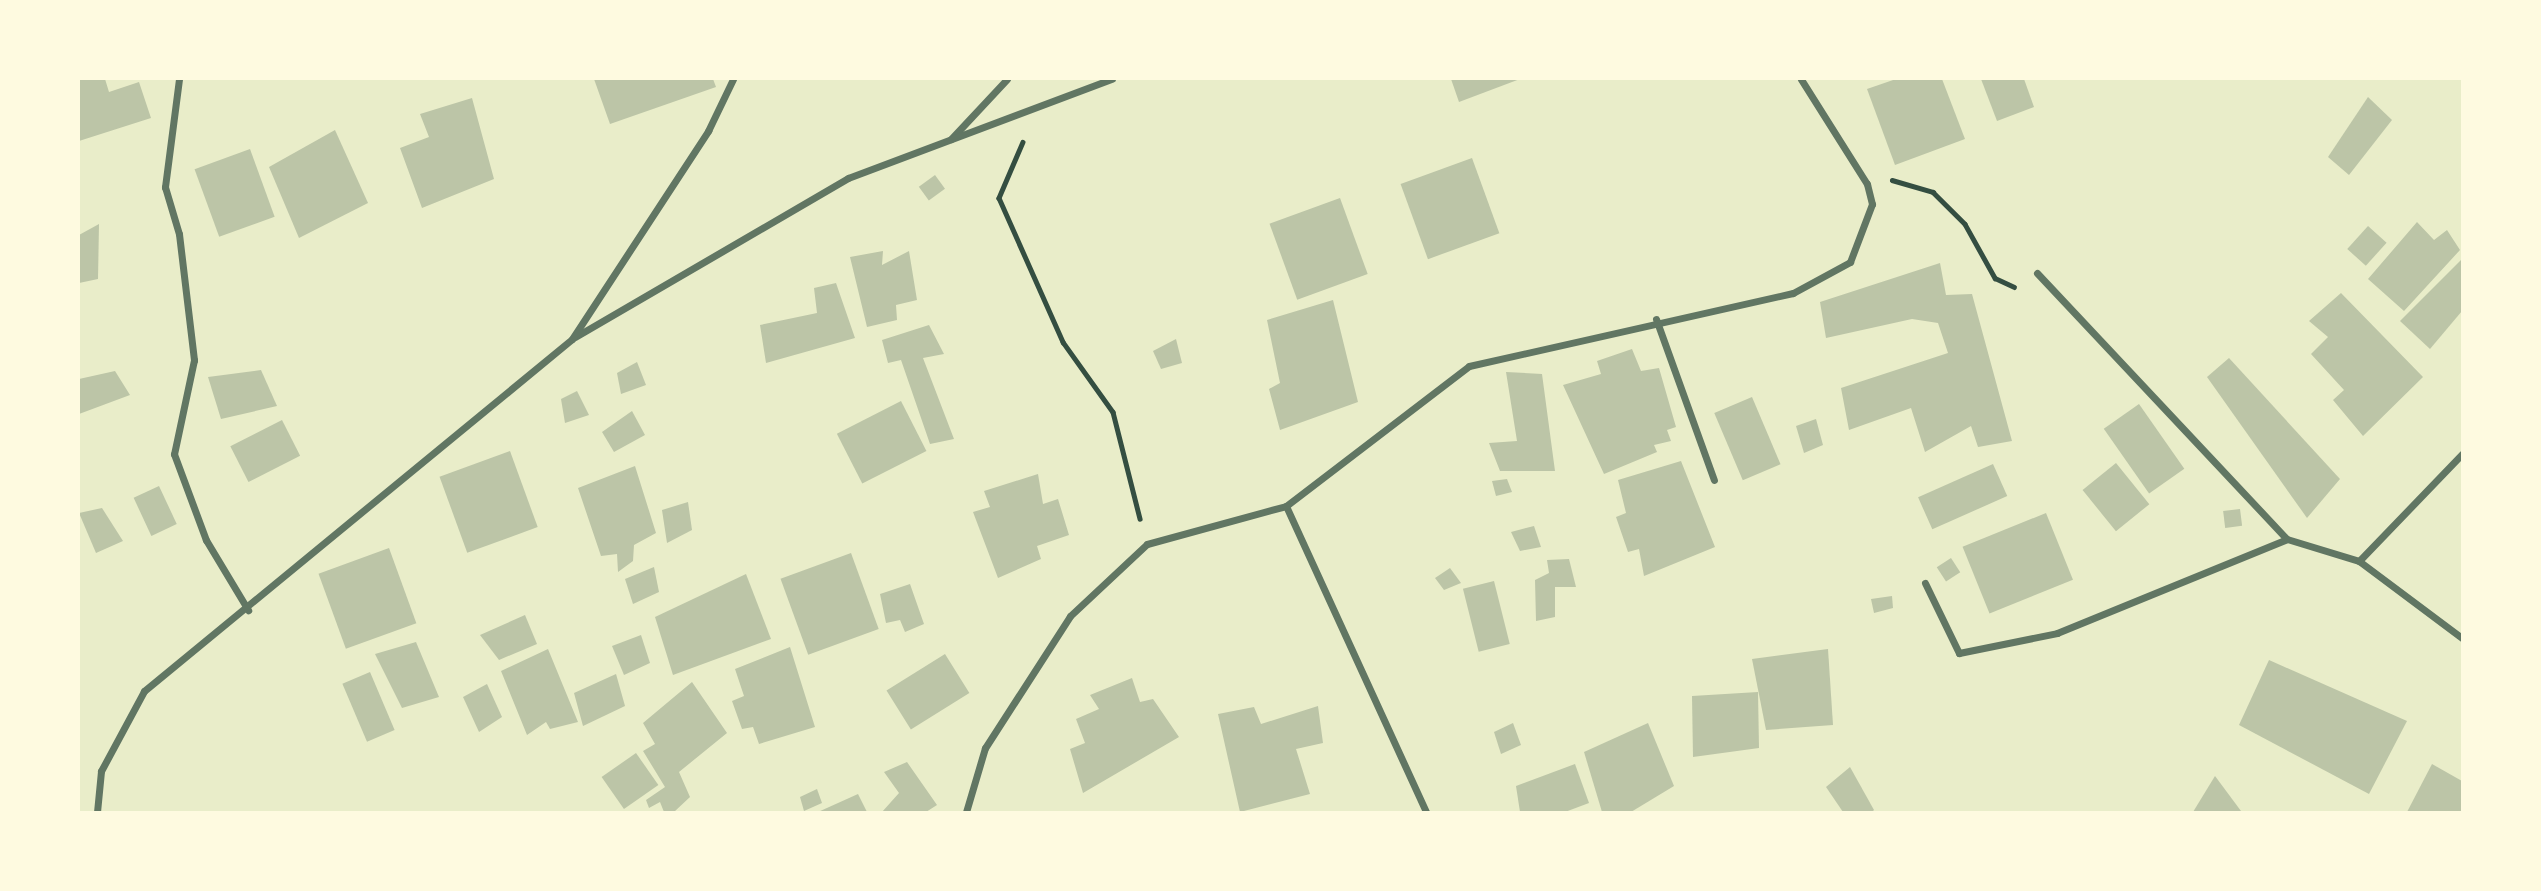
<!DOCTYPE html>
<style>
body{margin:0}
#map{position:relative;width:2541px;height:891px;overflow:hidden;background:#e9edc9;font-family:Mulish,sans-serif}
div>[style]{position:absolute}
.building>*{inset:0;background:#bcc5a7;transform-origin:0 0}
.path>*{height:4.5px;margin:-2.25px;padding:0 2.25px;transform-origin:2.25px;border-radius:2.25px;background:#344e41}
.minor>*{height:7px;margin:-3.5px;padding:0 3.5px;transform-origin:3.5px;border-radius:3.5px;background:#617663}
span{translate:-50% -50%;white-space:nowrap;text-align:center;line-height:1.15;-webkit-text-stroke:7px #fefae0;paint-order:stroke}
.frame{position:absolute;inset:0;border:80px solid #fefae0;pointer-events:none}
</style>
<div id="map">
<div class="building">
<div style="clip-path:polygon(79px 79px,105px 79px,109px 92px,139px 82px,151px 118px,79px 141px)"></div>
<div style="clip-path:polygon(594px 79px,713px 79px,716px 87px,610px 124px)"></div>
<div style="clip-path:polygon(1451px 79px,1520px 79px,1459px 102px)"></div>
<div style="clip-path:polygon(1896px 79px,1942px 79px,1965px 139px,1895px 165px,1867px 89px)"></div>
<div style="clip-path:polygon(1981px 79px,2024px 79px,2034px 107px,1997px 121px)"></div>
<div style="clip-path:polygon(2368px 97px,2392px 120px,2349px 175px,2328px 157px)"></div>
<div style="clip-path:polygon(472px 98px,494px 179px,422px 208px,400px 148px,429px 137px,420px 114px)"></div>
<div style="clip-path:polygon(335px 130px,368px 203px,299px 238px,269px 167px)"></div>
<div style="left:250px;top:149px;width:72px;height:59px;rotate:70deg"></div>
<div style="left:1472px;top:158px;width:80px;height:76px;rotate:70deg"></div>
<div style="left:935px;top:175px;width:17px;height:20px;rotate:54deg"></div>
<div style="left:1340px;top:198px;width:81px;height:75px;rotate:70deg"></div>
<div style="clip-path:polygon(2417px 222px,2434px 240px,2447px 230px,2460px 250px,2404px 311px,2368px 279px)"></div>
<div style="clip-path:polygon(99px 224px,98px 279px,79px 283px,79px 235px)"></div>
<div style="left:2368px;top:226px;width:25px;height:31px;rotate:42deg"></div>
<div style="clip-path:polygon(883px 251px,882px 265px,909px 251px,917px 300px,896px 305px,897px 320px,867px 327px,850px 257px)"></div>
<div style="clip-path:polygon(2462px 259px,2462px 311px,2430px 349px,2400px 321px)"></div>
<div style="clip-path:polygon(1940px 263px,1946px 295px,1972px 294px,2012px 441px,1978px 447px,1971px 426px,1925px 452px,1911px 408px,1849px 430px,1841px 388px,1948px 353px,1938px 323px,1912px 319px,1826px 338px,1820px 302px)"></div>
<div style="clip-path:polygon(836px 283px,855px 338px,766px 363px,760px 325px,817px 313px,814px 288px)"></div>
<div style="clip-path:polygon(2341px 293px,2423px 377px,2363px 436px,2333px 400px,2344px 390px,2311px 354px,2328px 337px,2309px 321px)"></div>
<div style="clip-path:polygon(1333px 300px,1358px 402px,1280px 430px,1269px 389px,1280px 383px,1267px 320px)"></div>
<div style="clip-path:polygon(929px 325px,944px 354px,923px 358px,954px 439px,930px 444px,901px 360px,888px 363px,882px 340px)"></div>
<div style="clip-path:polygon(1176px 339px,1182px 363px,1161px 369px,1153px 351px)"></div>
<div style="clip-path:polygon(1632px 349px,1641px 371px,1659px 368px,1676px 427px,1667px 430px,1671px 441px,1654px 445px,1657px 452px,1604px 474px,1563px 385px,1601px 374px,1597px 361px)"></div>
<div style="clip-path:polygon(2229px 358px,2340px 479px,2307px 518px,2207px 377px)"></div>
<div style="clip-path:polygon(637px 362px,646px 385px,621px 394px,617px 373px)"></div>
<div style="clip-path:polygon(261px 370px,277px 406px,221px 419px,208px 377px)"></div>
<div style="clip-path:polygon(115px 371px,130px 395px,79px 414px,79px 379px)"></div>
<div style="clip-path:polygon(1506px 372px,1542px 374px,1555px 471px,1500px 471px,1489px 443px,1517px 441px)"></div>
<div style="clip-path:polygon(577px 391px,589px 415px,565px 423px,561px 399px)"></div>
<div style="left:1752px;top:397px;width:73px;height:41px;rotate:67deg"></div>
<div style="left:901px;top:401px;width:56px;height:72px;rotate:63deg"></div>
<div style="left:2139px;top:404px;width:79px;height:43px;rotate:55deg"></div>
<div style="clip-path:polygon(632px 411px,645px 435px,614px 452px,602px 432px)"></div>
<div style="clip-path:polygon(1816px 419px,1823px 445px,1804px 453px,1796px 426px)"></div>
<div style="left:282px;top:420px;width:40px;height:58px;rotate:63deg"></div>
<div style="left:510px;top:451px;width:81px;height:75px;rotate:70deg"></div>
<div style="clip-path:polygon(1681px 461px,1715px 547px,1644px 576px,1639px 549px,1628px 552px,1616px 517px,1626px 513px,1618px 480px)"></div>
<div style="left:2116px;top:463px;width:53px;height:43px;rotate:51deg"></div>
<div style="left:1993px;top:464px;width:35px;height:82px;rotate:66deg"></div>
<div style="clip-path:polygon(635px 466px,656px 533px,634px 545px,633px 561px,618px 572px,617px 554px,601px 556px,578px 488px)"></div>
<div style="clip-path:polygon(1038px 474px,1043px 504px,1058px 499px,1069px 535px,1037px 546px,1041px 559px,998px 578px,973px 512px,990px 507px,984px 491px)"></div>
<div style="clip-path:polygon(1507px 479px,1512px 492px,1496px 496px,1492px 481px)"></div>
<div style="left:159px;top:486px;width:42px;height:28px;rotate:65deg"></div>
<div style="clip-path:polygon(688px 502px,692px 530px,667px 543px,662px 510px)"></div>
<div style="clip-path:polygon(102px 508px,123px 541px,96px 553px,79px 513px)"></div>
<div style="left:2240px;top:509px;width:17px;height:17px;rotate:83deg"></div>
<div style="left:2046px;top:513px;width:72px;height:90px;rotate:68deg"></div>
<div style="clip-path:polygon(1534px 526px,1541px 547px,1520px 551px,1511px 532px)"></div>
<div style="left:389px;top:548px;width:80px;height:75px;rotate:70deg"></div>
<div style="left:851px;top:553px;width:81px;height:75px;rotate:70deg"></div>
<div style="left:1951px;top:558px;width:17px;height:17px;rotate:57deg"></div>
<div style="clip-path:polygon(1569px 559px,1576px 587px,1555px 587px,1555px 617px,1536px 621px,1535px 580px,1549px 573px,1547px 560px)"></div>
<div style="clip-path:polygon(654px 567px,659px 592px,633px 604px,625px 579px)"></div>
<div style="clip-path:polygon(1450px 568px,1461px 583px,1444px 590px,1435px 578px)"></div>
<div style="clip-path:polygon(746px 574px,771px 639px,673px 675px,655px 617px)"></div>
<div style="left:1494px;top:581px;width:65px;height:32px;rotate:76deg"></div>
<div style="clip-path:polygon(910px 584px,924px 624px,905px 632px,900px 620px,886px 623px,880px 594px)"></div>
<div style="clip-path:polygon(1892px 596px,1893px 608px,1874px 613px,1871px 599px)"></div>
<div style="clip-path:polygon(525px 615px,537px 644px,499px 660px,480px 635px)"></div>
<div style="clip-path:polygon(641px 635px,650px 663px,624px 675px,612px 646px)"></div>
<div style="clip-path:polygon(416px 642px,439px 697px,402px 708px,375px 654px)"></div>
<div style="clip-path:polygon(790px 647px,815px 727px,759px 744px,753px 727px,742px 729px,732px 701px,744px 696px,735px 669px)"></div>
<div style="clip-path:polygon(548px 649px,578px 722px,550px 729px,546px 722px,527px 735px,501px 671px)"></div>
<div style="clip-path:polygon(1828px 649px,1833px 725px,1766px 730px,1752px 659px)"></div>
<div style="left:945px;top:654px;width:46px;height:69px;rotate:58deg"></div>
<div style="clip-path:polygon(2269px 660px,2407px 721px,2369px 794px,2239px 725px)"></div>
<div style="left:370px;top:672px;width:63px;height:30px;rotate:67deg"></div>
<div style="clip-path:polygon(616px 674px,625px 706px,583px 726px,574px 693px)"></div>
<div style="clip-path:polygon(1132px 678px,1140px 702px,1153px 699px,1179px 737px,1083px 793px,1070px 749px,1085px 743px,1076px 719px,1099px 709px,1090px 695px)"></div>
<div style="clip-path:polygon(692px 682px,727px 733px,679px 772px,690px 797px,674px 812px,664px 812px,660px 802px,649px 808px,646px 800px,665px 787px,643px 751px,655px 744px,643px 723px)"></div>
<div style="clip-path:polygon(487px 684px,502px 717px,479px 732px,463px 697px)"></div>
<div style="clip-path:polygon(1758px 692px,1759px 748px,1693px 757px,1692px 696px)"></div>
<div style="clip-path:polygon(1318px 706px,1323px 743px,1296px 749px,1310px 794px,1240px 812px,1218px 714px,1254px 707px,1261px 724px)"></div>
<div style="clip-path:polygon(1513px 723px,1521px 745px,1501px 754px,1494px 732px)"></div>
<div style="clip-path:polygon(1648px 723px,1674px 786px,1631px 812px,1602px 812px,1584px 752px)"></div>
<div style="left:636px;top:753px;width:39px;height:42px;rotate:55deg"></div>
<div style="clip-path:polygon(907px 762px,937px 805px,926px 812px,882px 812px,899px 793px,884px 772px)"></div>
<div style="clip-path:polygon(1575px 764px,1589px 803px,1565px 812px,1520px 812px,1516px 786px)"></div>
<div style="clip-path:polygon(2432px 764px,2462px 781px,2462px 812px,2407px 812px)"></div>
<div style="clip-path:polygon(1850px 767px,1874px 810px,1872px 812px,1843px 812px,1826px 787px)"></div>
<div style="clip-path:polygon(2215px 776px,2241px 811px,2240px 812px,2193px 812px)"></div>
<div style="clip-path:polygon(817px 789px,822px 803px,804px 811px,800px 797px)"></div>
<div style="clip-path:polygon(858px 794px,867px 812px,818px 812px)"></div>
</div>
<div class="path">
<div style="left:1023px;top:142px;width:61px;rotate:113.2deg"></div>
<div style="left:999px;top:198px;width:158px;rotate:66deg"></div>
<div style="left:1063px;top:342px;width:86px;rotate:54.5deg"></div>
<div style="left:1113px;top:412px;width:110px;rotate:75.8deg"></div>
<div style="left:1892px;top:180px;width:43px;rotate:16.3deg"></div>
<div style="left:1933px;top:192px;width:45px;rotate:45deg"></div>
<div style="left:1965px;top:224px;width:62px;rotate:60.9deg"></div>
<div style="left:1995px;top:278px;width:21px;rotate:25deg"></div>
</div>
<div class="minor">
<div style="left:179px;top:79px;width:109px;rotate:97.4deg"></div>
<div style="left:165px;top:187px;width:49px;rotate:73.4deg"></div>
<div style="left:179px;top:234px;width:127px;rotate:83.2deg"></div>
<div style="left:194px;top:360px;width:96px;rotate:102deg"></div>
<div style="left:174px;top:454px;width:92px;rotate:69.6deg"></div>
<div style="left:206px;top:540px;width:82px;rotate:59deg"></div>
<div style="left:951px;top:139px;width:82px;rotate:-47deg"></div>
<div style="left:2037px;top:273px;width:365px;rotate:46.8deg"></div>
<div style="left:2287px;top:539px;width:75px;rotate:17deg"></div>
<div style="left:2359px;top:561px;width:129px;rotate:36.8deg"></div>
<div style="left:1656px;top:319px;width:171px;rotate:70.2deg"></div>
<div style="left:575px;top:337px;width:316px;rotate:-30.2deg"></div>
<div style="left:848px;top:178px;width:282px;rotate:-20.6deg"></div>
<div style="left:1286px;top:506px;width:337px;rotate:65.4deg"></div>
<div style="left:2359px;top:561px;width:149px;rotate:-46.1deg"></div>
<div style="left:1925px;top:583px;width:78px;rotate:64.1deg"></div>
<div style="left:1959px;top:653px;width:100px;rotate:-11.5deg"></div>
<div style="left:2057px;top:633px;width:248px;rotate:-22.2deg"></div>
<div style="left:97px;top:812px;width:41px;rotate:-84.4deg"></div>
<div style="left:101px;top:771px;width:91px;rotate:-61.7deg"></div>
<div style="left:144px;top:691px;width:554px;rotate:-39.43deg"></div>
<div style="left:572px;top:339px;width:249px;rotate:-56.8deg"></div>
<div style="left:708px;top:131px;width:58px;rotate:-64.3deg"></div>
<div style="left:966px;top:812px;width:67px;rotate:-73.5deg"></div>
<div style="left:985px;top:748px;width:157px;rotate:-57.2deg"></div>
<div style="left:1070px;top:616px;width:105px;rotate:-43.1deg"></div>
<div style="left:1147px;top:544px;width:144px;rotate:-15.3deg"></div>
<div style="left:1286px;top:506px;width:230px;rotate:-37.4deg"></div>
<div style="left:1469px;top:366px;width:332px;rotate:-12.7deg"></div>
<div style="left:1793px;top:293px;width:65px;rotate:-28.5deg"></div>
<div style="left:1850px;top:262px;width:62px;rotate:-69.2deg"></div>
<div style="left:1872px;top:204px;width:21px;rotate:-104deg"></div>
<div style="left:1867px;top:184px;width:124px;rotate:-122.2deg"></div>
</div>
<div class="frame"></div>
</div>
